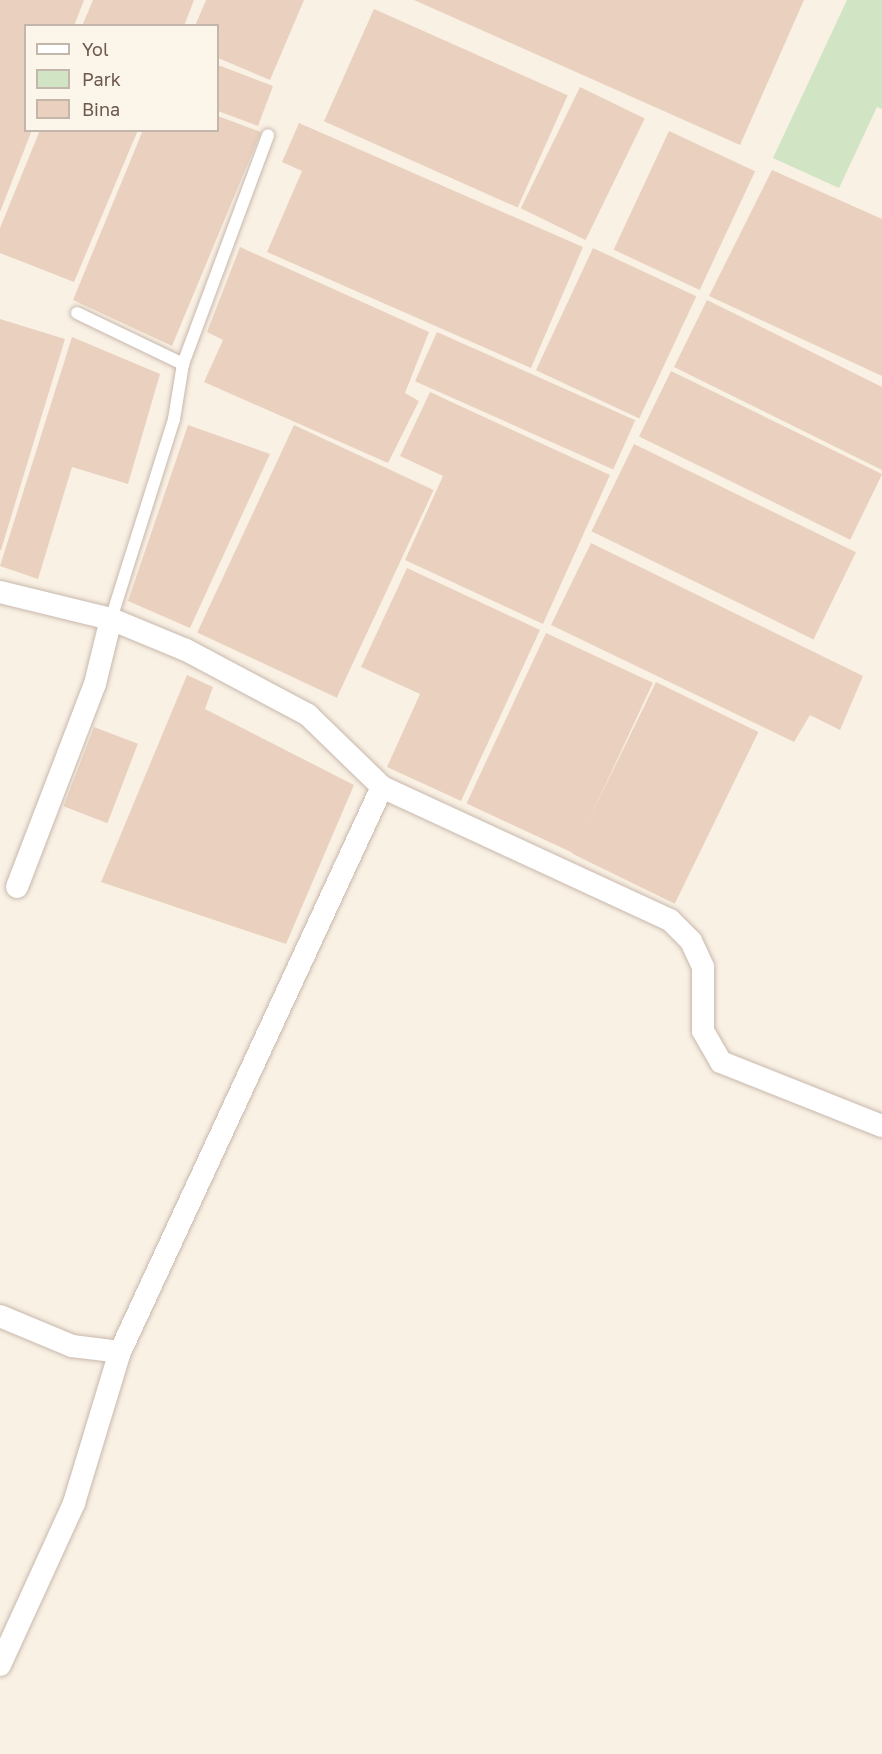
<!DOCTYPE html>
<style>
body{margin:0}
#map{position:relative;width:882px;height:1754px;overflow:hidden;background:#f9f1e4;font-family:"Golos Text",sans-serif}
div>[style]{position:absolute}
.green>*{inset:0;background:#d1e4c4}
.building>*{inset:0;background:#ead1bf;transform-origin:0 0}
.roads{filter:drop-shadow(0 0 2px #c8b8ac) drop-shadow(0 0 2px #c8b8ac)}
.lane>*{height:12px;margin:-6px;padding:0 6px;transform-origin:6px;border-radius:6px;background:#fff}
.street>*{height:22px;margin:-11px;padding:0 11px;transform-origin:11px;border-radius:11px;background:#fff}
span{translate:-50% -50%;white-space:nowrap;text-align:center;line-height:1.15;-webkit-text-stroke:5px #fcf5e9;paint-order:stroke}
.legend{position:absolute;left:24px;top:24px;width:195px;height:108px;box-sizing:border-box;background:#fcf5e9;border:2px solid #c3b7ab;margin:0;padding:8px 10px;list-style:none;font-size:18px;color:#6d594d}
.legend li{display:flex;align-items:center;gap:12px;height:30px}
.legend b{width:30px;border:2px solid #c3b7ab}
</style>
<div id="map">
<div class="green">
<div style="clip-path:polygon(847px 0,882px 0,882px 109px,877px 107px,839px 188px,773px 158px)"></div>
</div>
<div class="building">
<div style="clip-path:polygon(0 0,84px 0,74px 26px,26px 26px,26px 130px,32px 130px,0 212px)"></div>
<div style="clip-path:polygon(93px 0,194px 0,184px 26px,82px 26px)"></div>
<div style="clip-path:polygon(206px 0,304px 0,270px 80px,218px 58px,218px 26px,195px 26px)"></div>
<div style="clip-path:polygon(414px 0,804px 0,740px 145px)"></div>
<div style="left:374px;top:9px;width:212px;height:123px;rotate:24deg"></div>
<div style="clip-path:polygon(218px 65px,273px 86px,258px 126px,218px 111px)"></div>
<div style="left:580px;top:87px;width:72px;height:135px;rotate:26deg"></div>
<div style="clip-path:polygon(218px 116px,261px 132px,172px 346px,73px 300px,143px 130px,218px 130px)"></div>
<div style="clip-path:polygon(299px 123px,583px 247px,531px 368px,267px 252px,302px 171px,282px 162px)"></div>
<div style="clip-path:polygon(40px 130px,138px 130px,74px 282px,0 253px,0 228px)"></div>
<div style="left:669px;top:131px;width:95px;height:131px;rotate:25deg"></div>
<div style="clip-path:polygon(772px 170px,882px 219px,882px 376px,709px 296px)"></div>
<div style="clip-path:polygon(240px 247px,429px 332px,405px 393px,419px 401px,388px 463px,204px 382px,223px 340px,207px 332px)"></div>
<div style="left:593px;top:248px;width:114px;height:135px;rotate:25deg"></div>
<div style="clip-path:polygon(707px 300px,882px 387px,882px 470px,674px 367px)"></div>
<div style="clip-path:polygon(0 319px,65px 339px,1px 550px,0 550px)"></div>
<div style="left:437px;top:332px;width:217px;height:54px;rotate:24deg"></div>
<div style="clip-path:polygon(72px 337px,160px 374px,128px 484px,72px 467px,38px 579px,0 566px)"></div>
<div style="left:671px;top:371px;width:235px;height:73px;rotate:26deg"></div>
<div style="clip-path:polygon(430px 392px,610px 475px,543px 624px,405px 560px,443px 476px,400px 456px)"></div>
<div style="clip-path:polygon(188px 425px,270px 454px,190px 628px,128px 601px)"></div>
<div style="left:294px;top:425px;width:154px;height:229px;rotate:25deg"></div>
<div style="left:634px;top:444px;width:247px;height:97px;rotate:26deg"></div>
<div style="clip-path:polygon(591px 543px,863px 676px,840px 730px,810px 715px,794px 742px,551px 625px)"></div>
<div style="clip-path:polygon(407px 568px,540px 630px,461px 801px,387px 767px,420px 694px,361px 667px)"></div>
<div style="left:546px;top:633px;width:118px;height:188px;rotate:25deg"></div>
<div style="clip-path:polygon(187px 675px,213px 687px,205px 709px,354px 785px,286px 944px,101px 882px)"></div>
<div style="left:656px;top:682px;width:114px;height:191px;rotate:26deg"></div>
<div style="left:94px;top:727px;width:47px;height:85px;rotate:21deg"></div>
</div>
<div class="roads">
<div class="lane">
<div style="left:77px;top:313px;width:118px;rotate:25.7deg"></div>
<div style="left:111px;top:619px;width:210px;rotate:-72.5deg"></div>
<div style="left:174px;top:419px;width:56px;rotate:-80.7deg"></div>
<div style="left:183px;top:364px;width:244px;rotate:-69.6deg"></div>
</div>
<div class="street">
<div style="left:0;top:592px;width:114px;rotate:13.7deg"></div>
<div style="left:111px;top:619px;width:81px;rotate:22.5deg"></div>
<div style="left:186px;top:650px;width:138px;rotate:28deg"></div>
<div style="left:308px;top:715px;width:103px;rotate:44.2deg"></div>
<div style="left:382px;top:787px;width:317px;rotate:24.8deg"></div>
<div style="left:670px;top:920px;width:30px;rotate:45deg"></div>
<div style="left:691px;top:941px;width:29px;rotate:65deg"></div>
<div style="left:703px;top:967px;width:64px;rotate:90deg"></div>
<div style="left:703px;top:1031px;width:36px;rotate:60deg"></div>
<div style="left:721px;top:1062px;width:173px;rotate:21.7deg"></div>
<div style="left:17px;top:887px;width:217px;rotate:-69deg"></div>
<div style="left:95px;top:684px;width:67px;rotate:-76.2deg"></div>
<div style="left:0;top:1316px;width:78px;rotate:22.6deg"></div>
<div style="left:72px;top:1346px;width:48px;rotate:7.1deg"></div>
<div style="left:0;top:1665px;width:178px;rotate:-65.4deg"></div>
<div style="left:74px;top:1503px;width:158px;rotate:-73.1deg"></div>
<div style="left:120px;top:1352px;width:623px;rotate:-65.12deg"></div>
</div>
</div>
<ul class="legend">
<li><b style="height:8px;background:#fff"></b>Yol</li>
<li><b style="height:16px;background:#d1e4c4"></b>Park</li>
<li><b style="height:16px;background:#ead1bf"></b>Bina</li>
</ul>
</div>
